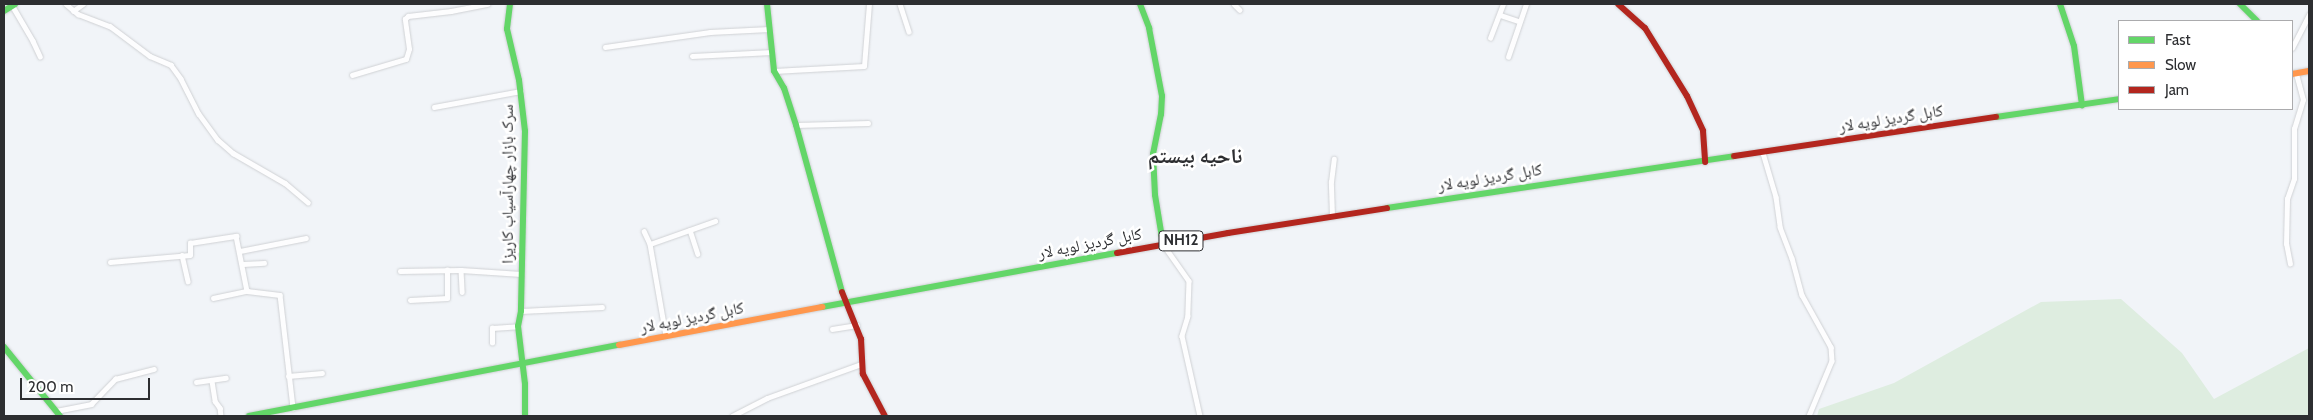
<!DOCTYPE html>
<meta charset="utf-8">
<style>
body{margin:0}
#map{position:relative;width:2313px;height:420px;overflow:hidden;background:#f1f4f8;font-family:Cabin,"Noto Naskh Arabic",sans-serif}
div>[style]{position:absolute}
.green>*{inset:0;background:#deede0}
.roads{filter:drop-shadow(0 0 1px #cfd1d4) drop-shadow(0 0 1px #cfd1d4)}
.street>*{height:4.5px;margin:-2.25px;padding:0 2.25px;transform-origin:2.25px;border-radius:2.25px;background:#fdfdfe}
.fast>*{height:6px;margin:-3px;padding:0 3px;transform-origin:3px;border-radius:3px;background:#63d668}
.slow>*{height:6px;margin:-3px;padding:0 3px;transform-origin:3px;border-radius:3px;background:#ff974d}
.jam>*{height:6px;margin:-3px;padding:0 3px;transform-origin:3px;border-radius:3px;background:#b3261e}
span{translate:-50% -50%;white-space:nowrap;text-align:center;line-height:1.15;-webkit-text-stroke:5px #fff;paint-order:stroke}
.shield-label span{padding:1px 4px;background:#fff;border:1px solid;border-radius:4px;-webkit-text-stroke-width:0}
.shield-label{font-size:15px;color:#2d2e31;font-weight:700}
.street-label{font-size:16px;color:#2d2e31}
.district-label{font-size:21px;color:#2d2e31;font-weight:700}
.frame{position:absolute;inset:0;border:5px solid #2d2e31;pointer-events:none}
.legend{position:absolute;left:2118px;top:20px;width:175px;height:90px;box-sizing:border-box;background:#fff;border:1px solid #ababad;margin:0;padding:6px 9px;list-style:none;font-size:15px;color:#2d2e31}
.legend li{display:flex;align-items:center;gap:10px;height:25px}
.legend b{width:25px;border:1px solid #ababad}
.scale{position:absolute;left:20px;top:378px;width:130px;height:22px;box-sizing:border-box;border:2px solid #2d2e31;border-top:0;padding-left:6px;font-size:15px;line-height:18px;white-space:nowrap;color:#2d2e31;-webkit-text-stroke:4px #fff;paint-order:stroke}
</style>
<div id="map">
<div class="green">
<div style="clip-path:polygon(2121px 299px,2182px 353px,2214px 399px,2309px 348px,2309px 416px,1817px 416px,1819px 409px,1894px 383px,2041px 302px)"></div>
</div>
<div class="roads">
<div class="street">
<div style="left:66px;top:4px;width:16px;rotate:40deg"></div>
<div style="left:78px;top:14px;width:34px;rotate:21deg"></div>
<div style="left:110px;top:26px;width:50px;rotate:36.9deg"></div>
<div style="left:150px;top:56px;width:23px;rotate:23deg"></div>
<div style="left:171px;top:65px;width:17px;rotate:54deg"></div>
<div style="left:181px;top:79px;width:39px;rotate:63deg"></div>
<div style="left:199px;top:114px;width:32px;rotate:54deg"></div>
<div style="left:218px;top:140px;width:20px;rotate:41deg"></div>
<div style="left:233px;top:153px;width:60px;rotate:30deg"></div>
<div style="left:285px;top:183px;width:30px;rotate:40deg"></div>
<div style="left:900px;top:4px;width:29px;rotate:72deg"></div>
<div style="left:1234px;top:4px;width:8px;rotate:45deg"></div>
<div style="left:12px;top:5px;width:42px;rotate:59.7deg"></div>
<div style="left:33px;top:41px;width:17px;rotate:65deg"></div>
<div style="left:73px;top:11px;width:12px;rotate:-35deg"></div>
<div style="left:1500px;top:15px;width:20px;rotate:18deg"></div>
<div style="left:1490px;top:38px;width:36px;rotate:-69deg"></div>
<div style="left:605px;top:47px;width:106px;rotate:-8.1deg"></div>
<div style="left:710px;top:32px;width:59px;rotate:-2.9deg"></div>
<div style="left:2292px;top:48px;width:38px;rotate:-63deg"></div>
<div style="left:692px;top:56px;width:80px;rotate:-2.9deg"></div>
<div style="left:1508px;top:57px;width:56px;rotate:-71.2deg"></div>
<div style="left:774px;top:71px;width:90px;rotate:-3.2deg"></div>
<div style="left:864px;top:66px;width:62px;rotate:-85.4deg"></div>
<div style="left:352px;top:75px;width:56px;rotate:-16.5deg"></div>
<div style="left:406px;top:59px;width:10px;rotate:-73deg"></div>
<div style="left:409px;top:49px;width:30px;rotate:-98deg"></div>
<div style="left:405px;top:19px;width:4px;rotate:-45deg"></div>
<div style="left:408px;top:16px;width:43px;rotate:-6.6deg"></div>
<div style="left:451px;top:11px;width:37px;rotate:-11deg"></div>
<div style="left:434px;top:107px;width:88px;rotate:-10.4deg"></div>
<div style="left:796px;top:125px;width:72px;rotate:-1.6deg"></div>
<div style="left:1763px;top:153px;width:46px;rotate:73.5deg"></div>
<div style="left:1776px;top:197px;width:30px;rotate:82deg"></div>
<div style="left:1780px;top:227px;width:33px;rotate:69deg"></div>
<div style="left:1792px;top:258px;width:38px;rotate:75deg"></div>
<div style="left:1802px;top:295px;width:60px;rotate:60.9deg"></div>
<div style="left:1831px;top:347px;width:14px;rotate:86deg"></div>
<div style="left:1832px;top:361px;width:60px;rotate:112.7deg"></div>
<div style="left:1332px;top:216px;width:34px;rotate:-92deg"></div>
<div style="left:1331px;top:182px;width:23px;rotate:-83deg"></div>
<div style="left:690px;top:230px;width:25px;rotate:72deg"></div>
<div style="left:644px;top:231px;width:14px;rotate:65deg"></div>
<div style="left:650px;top:244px;width:93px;rotate:80.1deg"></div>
<div style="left:650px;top:244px;width:69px;rotate:-19.5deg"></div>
<div style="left:1163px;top:244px;width:45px;rotate:54.9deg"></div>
<div style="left:1189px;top:281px;width:35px;rotate:92deg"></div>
<div style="left:1188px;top:316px;width:21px;rotate:107deg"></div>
<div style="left:1182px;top:336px;width:82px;rotate:77.3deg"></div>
<div style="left:240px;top:251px;width:67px;rotate:-11.1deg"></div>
<div style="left:182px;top:255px;width:27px;rotate:77deg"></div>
<div style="left:110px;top:262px;width:80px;rotate:-5deg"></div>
<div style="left:190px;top:255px;width:12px;rotate:-90deg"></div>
<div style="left:190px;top:243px;width:47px;rotate:-8.7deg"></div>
<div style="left:236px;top:236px;width:56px;rotate:78.7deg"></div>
<div style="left:243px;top:264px;width:21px;rotate:-3deg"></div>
<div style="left:2290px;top:264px;width:20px;rotate:-101deg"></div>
<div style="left:2286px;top:244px;width:45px;rotate:-88.7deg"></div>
<div style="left:2287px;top:199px;width:21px;rotate:-71deg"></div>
<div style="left:2294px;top:179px;width:50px;rotate:-90deg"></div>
<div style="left:2294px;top:129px;width:30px;rotate:-73deg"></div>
<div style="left:2303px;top:100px;width:28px;rotate:-105deg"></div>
<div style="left:461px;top:270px;width:22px;rotate:87deg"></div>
<div style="left:400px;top:271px;width:61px;rotate:-0.9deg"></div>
<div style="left:461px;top:270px;width:60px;rotate:3.8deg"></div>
<div style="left:213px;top:298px;width:35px;rotate:-12deg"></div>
<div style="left:247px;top:291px;width:33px;rotate:7deg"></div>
<div style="left:280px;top:295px;width:114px;rotate:83.4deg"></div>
<div style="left:410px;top:300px;width:37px;rotate:-3deg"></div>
<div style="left:447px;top:298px;width:28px;rotate:-90deg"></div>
<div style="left:521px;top:311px;width:81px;rotate:-2.8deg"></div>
<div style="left:832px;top:329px;width:25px;rotate:-9deg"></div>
<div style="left:492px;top:343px;width:15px;rotate:-90deg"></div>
<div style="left:492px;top:328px;width:26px;rotate:-4deg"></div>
<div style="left:288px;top:376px;width:34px;rotate:-5deg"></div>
<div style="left:212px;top:381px;width:20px;rotate:81deg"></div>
<div style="left:215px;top:401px;width:9px;rotate:54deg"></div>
<div style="left:220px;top:408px;width:8px;rotate:83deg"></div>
<div style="left:196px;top:382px;width:30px;rotate:-8deg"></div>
<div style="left:56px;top:411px;width:36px;rotate:-11deg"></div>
<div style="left:91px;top:404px;width:35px;rotate:-46deg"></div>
<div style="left:115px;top:379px;width:40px;rotate:-14.4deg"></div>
<div style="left:732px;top:416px;width:39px;rotate:-27deg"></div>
<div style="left:767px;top:398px;width:100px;rotate:-19.9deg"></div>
</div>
<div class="fast">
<div style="left:510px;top:4px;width:25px;rotate:97deg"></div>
<div style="left:507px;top:29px;width:52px;rotate:76.8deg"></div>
<div style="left:519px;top:80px;width:51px;rotate:83.3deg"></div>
<div style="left:525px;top:131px;width:180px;rotate:91.3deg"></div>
<div style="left:521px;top:311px;width:15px;rotate:101deg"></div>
<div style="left:518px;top:326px;width:58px;rotate:83.1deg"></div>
<div style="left:525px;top:384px;width:32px;rotate:90deg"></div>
<div style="left:767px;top:4px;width:67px;rotate:84deg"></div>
<div style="left:774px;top:71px;width:20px;rotate:60deg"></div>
<div style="left:784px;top:88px;width:39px;rotate:72deg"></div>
<div style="left:796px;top:125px;width:173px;rotate:74.6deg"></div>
<div style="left:1140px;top:4px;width:26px;rotate:69deg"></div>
<div style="left:1149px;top:28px;width:69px;rotate:79.2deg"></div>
<div style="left:1162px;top:96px;width:18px;rotate:93deg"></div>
<div style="left:1161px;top:114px;width:41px;rotate:101.3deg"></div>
<div style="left:1153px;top:154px;width:41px;rotate:87.2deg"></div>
<div style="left:1155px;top:195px;width:50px;rotate:80.7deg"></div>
<div style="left:2060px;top:4px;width:44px;rotate:71.6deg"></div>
<div style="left:2074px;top:46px;width:60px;rotate:82.3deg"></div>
<div style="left:2240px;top:4px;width:24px;rotate:45deg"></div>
<div style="left:4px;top:11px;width:13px;rotate:-32deg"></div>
<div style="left:1996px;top:117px;width:124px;rotate:-8.3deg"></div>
<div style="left:1387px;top:208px;width:351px;rotate:-8.5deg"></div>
<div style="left:822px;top:307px;width:300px;rotate:-10.4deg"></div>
<div style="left:4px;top:347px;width:89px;rotate:50.9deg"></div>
<div style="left:249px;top:416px;width:377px;rotate:-10.9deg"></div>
</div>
<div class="slow">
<div style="left:2292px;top:74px;width:17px;rotate:-10deg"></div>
<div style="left:619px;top:345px;width:207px;rotate:-10.6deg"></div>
</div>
<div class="jam">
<div style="left:1618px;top:4px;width:36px;rotate:42deg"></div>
<div style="left:1645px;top:28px;width:80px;rotate:58.3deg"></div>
<div style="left:1687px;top:96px;width:38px;rotate:65deg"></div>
<div style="left:1703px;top:131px;width:31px;rotate:86deg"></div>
<div style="left:1734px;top:156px;width:265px;rotate:-8.5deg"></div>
<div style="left:1117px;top:253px;width:113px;rotate:-10.2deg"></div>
<div style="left:1228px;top:233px;width:161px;rotate:-8.9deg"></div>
<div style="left:842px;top:292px;width:51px;rotate:68deg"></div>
<div style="left:861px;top:339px;width:35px;rotate:87deg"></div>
<div style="left:863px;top:374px;width:47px;rotate:62.4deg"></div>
</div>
</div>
<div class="shield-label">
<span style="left:1181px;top:241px">NH12</span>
</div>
<div class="street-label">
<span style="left:1891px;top:119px;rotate:-9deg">کابل گردیز لویه لار</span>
<span style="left:1490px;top:178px;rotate:-9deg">کابل گردیز لویه لار</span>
<span style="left:508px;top:184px;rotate:-90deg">سرک بازار چهارآسیاب کاریزا</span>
<span style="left:1090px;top:244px;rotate:-11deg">کابل گردیز لویه لار</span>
<span style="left:692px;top:318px;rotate:-11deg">کابل گردیز لویه لار</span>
</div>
<div class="district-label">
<span style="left:1195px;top:156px">ناحیه بیستم</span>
</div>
<div class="frame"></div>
<ul class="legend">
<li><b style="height:6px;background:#63d668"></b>Fast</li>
<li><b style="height:6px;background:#ff974d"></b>Slow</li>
<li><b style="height:6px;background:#b3261e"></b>Jam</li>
</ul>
<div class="scale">200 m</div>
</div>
